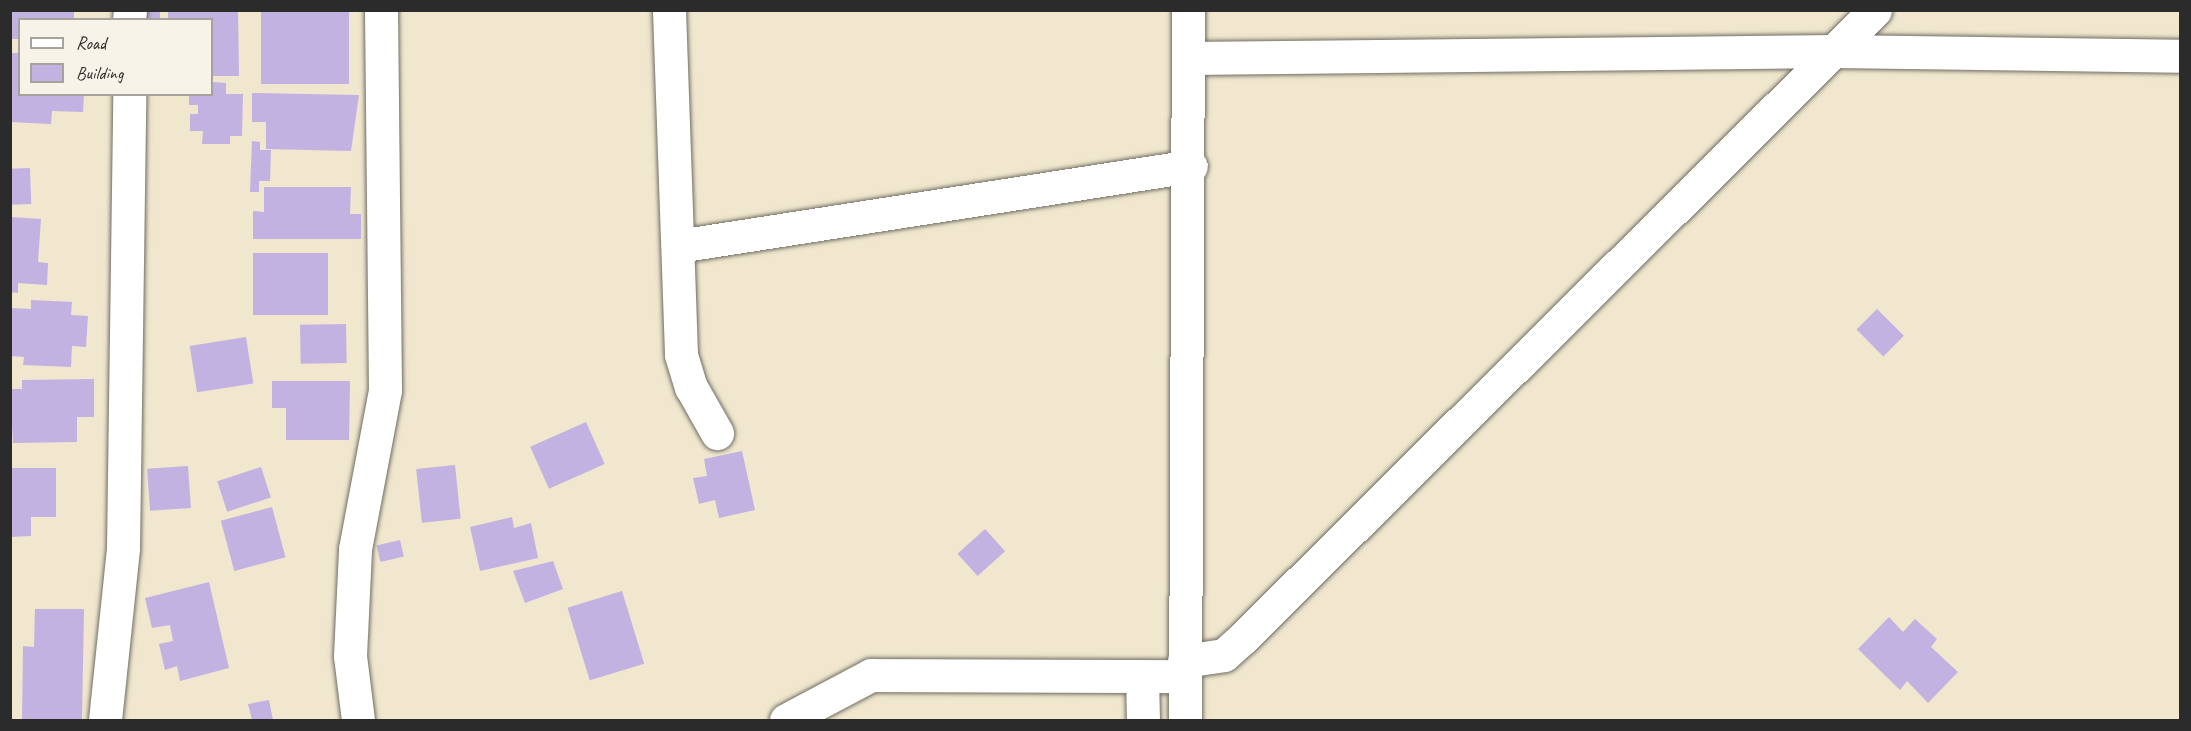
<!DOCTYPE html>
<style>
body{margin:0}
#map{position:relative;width:2191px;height:731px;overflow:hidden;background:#f0e7ce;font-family:Caveat,sans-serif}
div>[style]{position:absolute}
.building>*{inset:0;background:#c2b2e1;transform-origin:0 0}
.roads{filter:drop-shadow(0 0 2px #706d64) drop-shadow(0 0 2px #706d64)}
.minor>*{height:33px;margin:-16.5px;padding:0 16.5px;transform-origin:16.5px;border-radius:16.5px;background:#fff}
span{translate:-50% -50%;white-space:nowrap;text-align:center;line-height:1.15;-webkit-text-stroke:6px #f7f3e8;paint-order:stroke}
.frame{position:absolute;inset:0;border:12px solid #2b2b2b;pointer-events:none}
.legend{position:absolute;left:18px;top:18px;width:195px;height:78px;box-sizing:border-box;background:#f7f3e8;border:2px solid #a5a39c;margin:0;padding:8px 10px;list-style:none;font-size:18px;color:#2b2b2b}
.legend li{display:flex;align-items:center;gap:12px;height:30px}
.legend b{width:30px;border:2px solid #a5a39c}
</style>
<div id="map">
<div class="building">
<div style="clip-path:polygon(10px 10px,74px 10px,74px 20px,20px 20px,20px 39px,10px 39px)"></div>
<div style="left:139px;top:10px;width:21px;height:10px"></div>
<div style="clip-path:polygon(238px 10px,239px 76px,212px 76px,212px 20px,168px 20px,168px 12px)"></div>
<div style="left:261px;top:10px;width:88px;height:74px"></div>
<div style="clip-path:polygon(10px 53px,20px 53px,20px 94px,84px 94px,83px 112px,52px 111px,51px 124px,10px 122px)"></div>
<div style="clip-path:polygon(212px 82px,226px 83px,226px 94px,243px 94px,242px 136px,230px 136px,230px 144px,202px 144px,203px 131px,190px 131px,190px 114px,198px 114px,198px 105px,189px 105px,189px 94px,212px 94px)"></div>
<div style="clip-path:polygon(252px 93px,359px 95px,351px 151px,266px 149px,266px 122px,252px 122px)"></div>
<div style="clip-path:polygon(252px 141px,260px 142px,260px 150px,271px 150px,270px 181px,259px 181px,259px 192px,250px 192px)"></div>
<div style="left:30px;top:168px;width:36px;height:20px;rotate:88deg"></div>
<div style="clip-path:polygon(264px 187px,351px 187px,350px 214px,361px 214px,361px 239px,253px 239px,253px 211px,264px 212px)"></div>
<div style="clip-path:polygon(10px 217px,41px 219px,38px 262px,48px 263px,47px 285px,18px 283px,18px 293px,10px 292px)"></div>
<div style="left:253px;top:253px;width:75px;height:62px"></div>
<div style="clip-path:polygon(31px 300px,72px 302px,71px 315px,88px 316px,86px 347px,72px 346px,71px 367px,23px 365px,24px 357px,10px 356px,10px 308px,31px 309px)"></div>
<div style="left:1877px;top:309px;width:38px;height:29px;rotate:45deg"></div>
<div style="left:346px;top:324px;width:39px;height:46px;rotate:89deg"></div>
<div style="left:246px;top:337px;width:47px;height:57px;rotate:81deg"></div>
<div style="clip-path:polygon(94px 379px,94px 417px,77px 417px,77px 442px,13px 443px,10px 389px,22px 389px,22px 380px)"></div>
<div style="clip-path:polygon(272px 381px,350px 381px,349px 440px,286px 440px,286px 408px,272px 408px)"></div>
<div style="left:586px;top:422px;width:46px;height:61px;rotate:66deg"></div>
<div style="clip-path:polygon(742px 451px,755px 510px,719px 518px,715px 500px,699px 504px,693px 478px,707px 476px,704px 459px)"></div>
<div style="left:455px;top:465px;width:54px;height:39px;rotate:84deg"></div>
<div style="left:188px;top:466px;width:42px;height:41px;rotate:86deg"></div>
<div style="left:261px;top:467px;width:32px;height:46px;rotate:72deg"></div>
<div style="clip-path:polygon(10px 468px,56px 468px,56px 517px,31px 517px,31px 536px,10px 537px)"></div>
<div style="left:272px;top:507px;width:52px;height:53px;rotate:75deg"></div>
<div style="clip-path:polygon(512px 517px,514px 528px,531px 523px,538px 558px,480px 571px,470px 527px)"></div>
<div style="left:985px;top:529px;width:30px;height:37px;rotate:48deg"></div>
<div style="left:400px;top:540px;width:17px;height:24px;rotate:77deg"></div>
<div style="clip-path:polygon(553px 561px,563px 589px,525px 603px,513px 571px)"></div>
<div style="clip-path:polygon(209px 582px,229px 668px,180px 681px,177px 666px,165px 670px,159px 644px,173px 641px,170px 625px,152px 628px,145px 598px)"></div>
<div style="left:622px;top:591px;width:76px;height:57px;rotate:73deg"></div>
<div style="clip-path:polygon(35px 609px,84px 609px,82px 720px,22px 720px,23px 646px,34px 647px)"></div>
<div style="clip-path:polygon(1889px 617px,1903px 632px,1915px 619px,1937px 639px,1931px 647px,1958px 672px,1928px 703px,1907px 681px,1900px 690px,1858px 649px)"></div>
<div style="clip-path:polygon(269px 700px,273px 720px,252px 720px,248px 704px)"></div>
</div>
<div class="roads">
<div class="minor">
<div style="left:669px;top:10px;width:345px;rotate:88deg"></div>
<div style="left:681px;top:355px;width:34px;rotate:73deg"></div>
<div style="left:691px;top:387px;width:53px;rotate:60.5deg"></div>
<div style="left:129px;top:20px;width:10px;rotate:-84deg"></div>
<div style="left:1189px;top:58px;width:645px;rotate:-0.62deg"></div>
<div style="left:1834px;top:51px;width:346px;rotate:0.8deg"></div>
<div style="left:678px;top:246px;width:519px;rotate:-8.86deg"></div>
<div style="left:1184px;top:661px;width:40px;rotate:-8.5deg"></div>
<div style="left:1224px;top:655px;width:25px;rotate:-42deg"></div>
<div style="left:1243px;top:638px;width:891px;rotate:-44.82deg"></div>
<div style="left:1142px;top:676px;width:44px;rotate:88.7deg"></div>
<div style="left:105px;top:720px;width:173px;rotate:-84deg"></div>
<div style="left:123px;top:548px;width:454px;rotate:-89.2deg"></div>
<div style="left:358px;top:720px;width:64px;rotate:-97.1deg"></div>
<div style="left:350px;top:656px;width:107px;rotate:-87.3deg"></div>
<div style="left:355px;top:549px;width:162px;rotate:-79.3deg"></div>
<div style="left:385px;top:390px;width:380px;rotate:-90.6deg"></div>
<div style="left:786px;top:720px;width:96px;rotate:-27.9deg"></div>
<div style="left:871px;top:675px;width:314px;rotate:0.2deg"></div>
<div style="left:1185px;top:720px;width:710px;rotate:-89.76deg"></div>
</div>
</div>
<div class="frame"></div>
<ul class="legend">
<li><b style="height:8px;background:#fff"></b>Road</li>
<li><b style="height:16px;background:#c2b2e1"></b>Building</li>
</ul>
</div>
